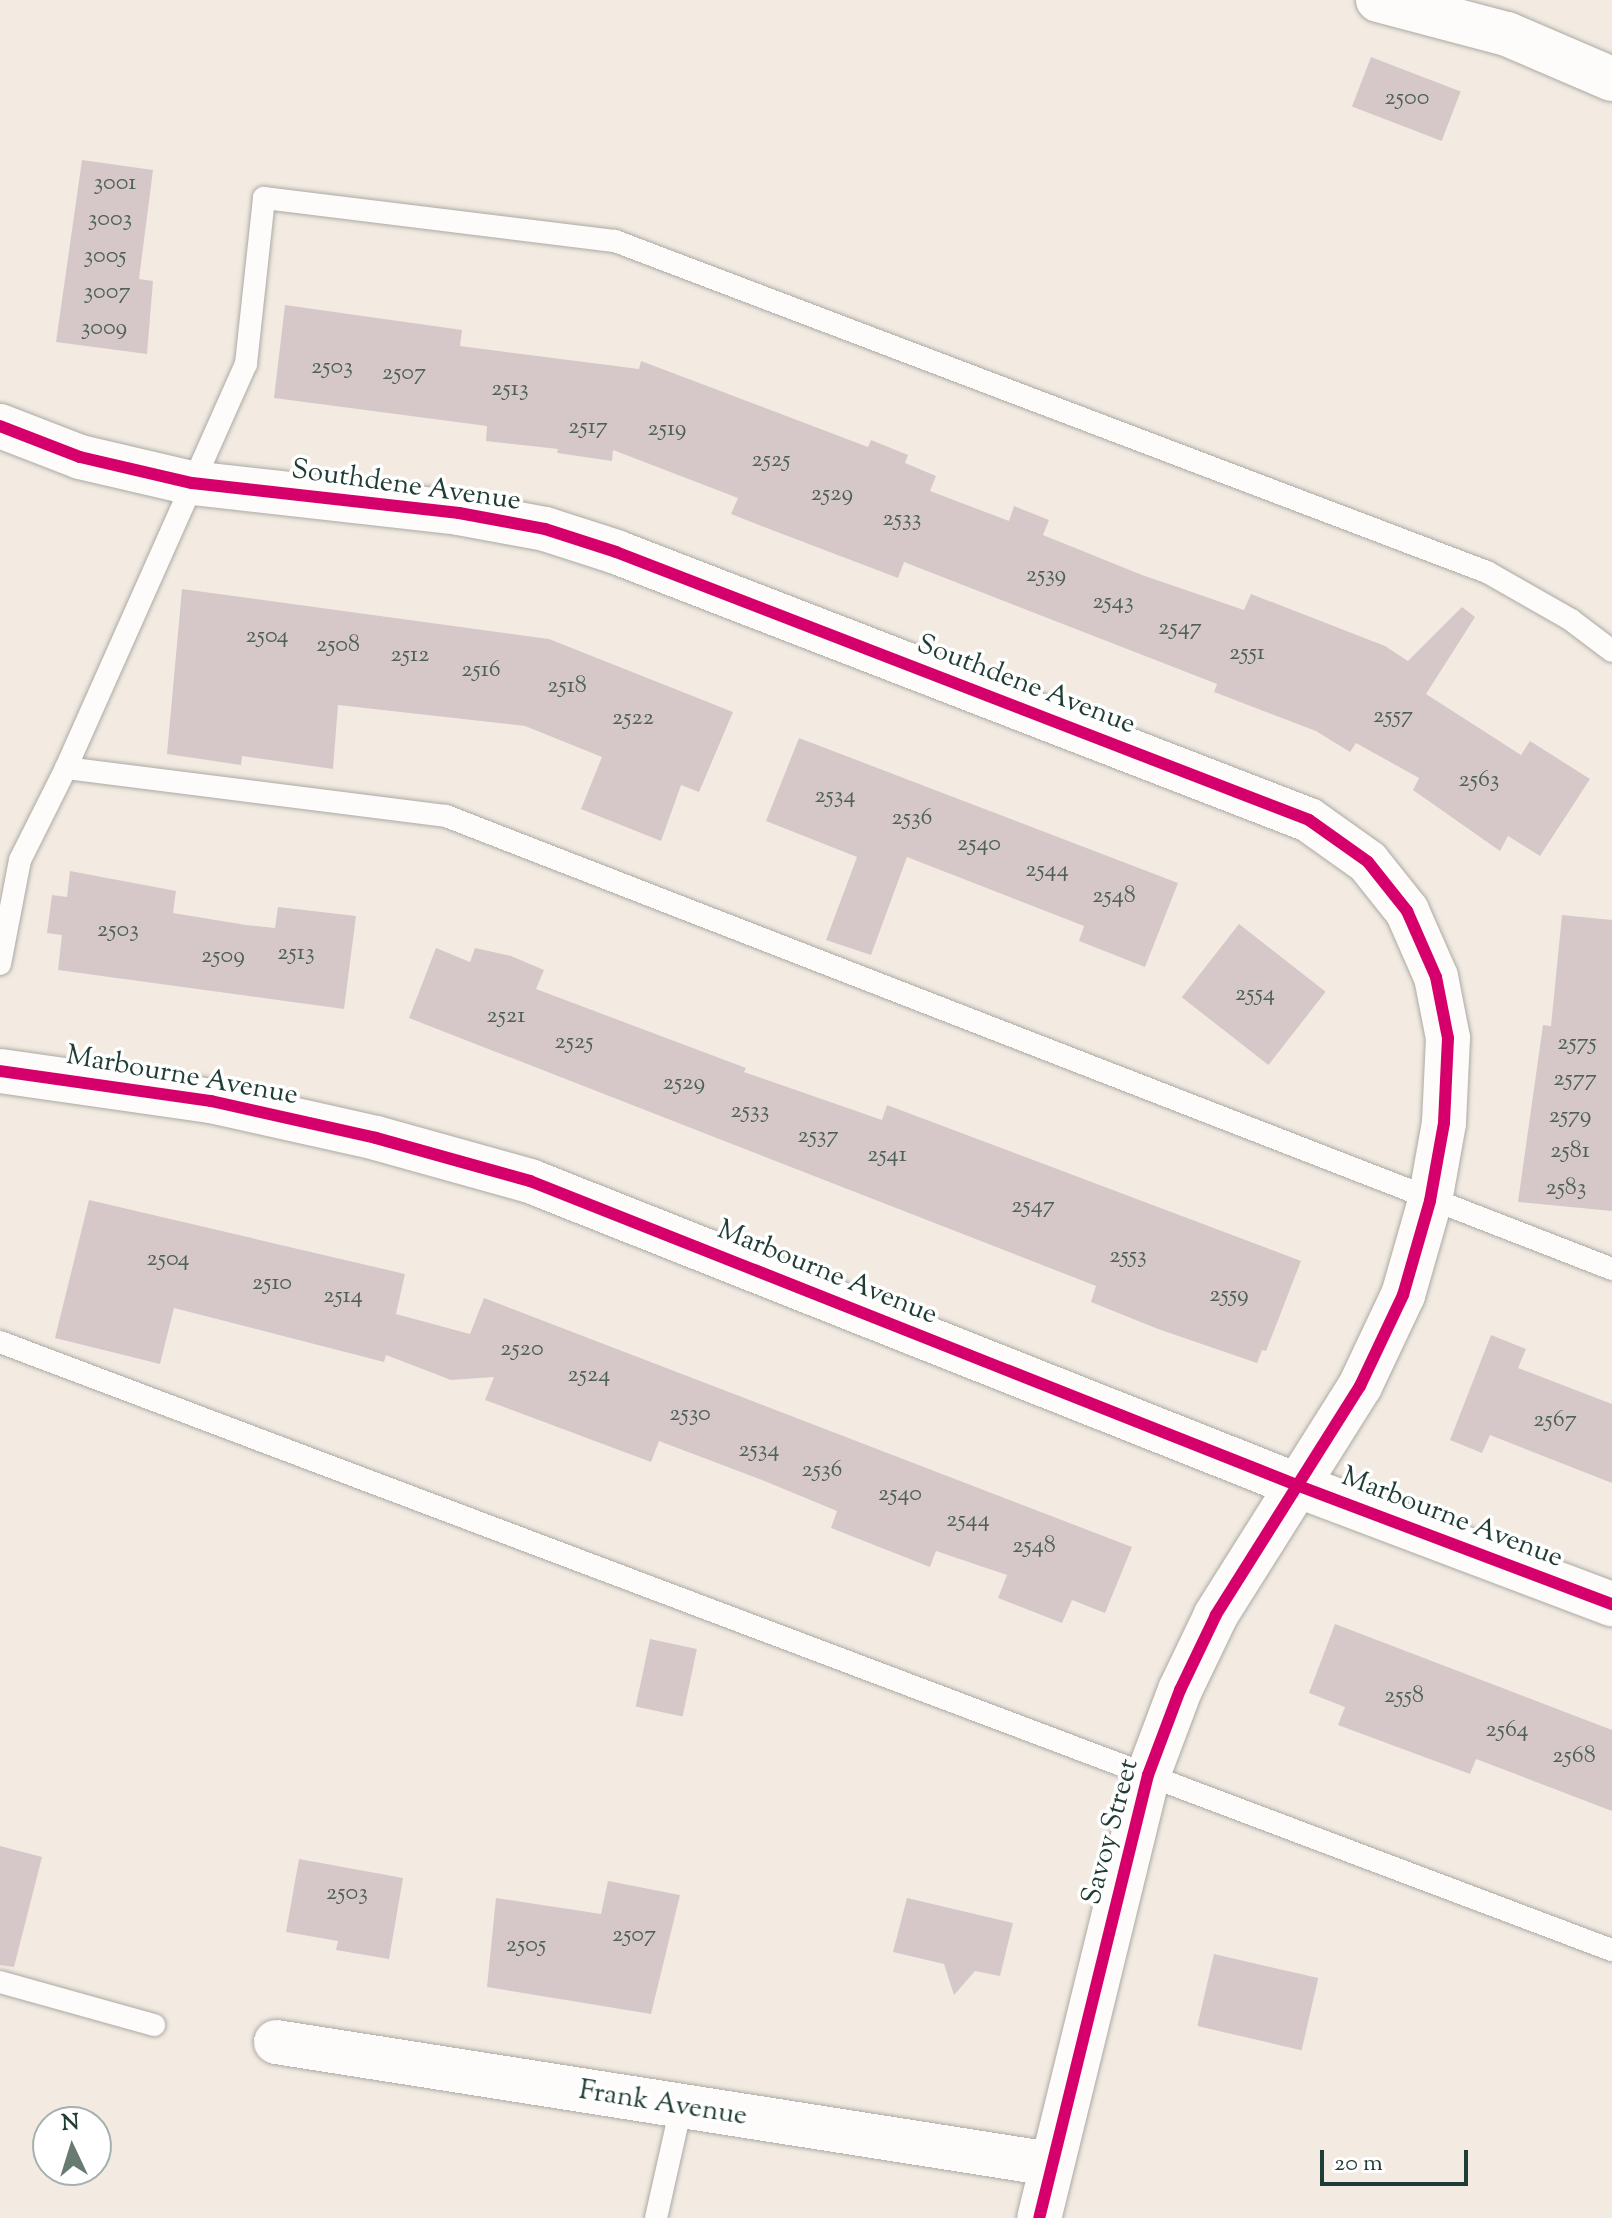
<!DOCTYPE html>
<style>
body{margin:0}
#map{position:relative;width:1612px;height:2218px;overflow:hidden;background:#f3ebe2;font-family:"Sorts Mill Goudy",serif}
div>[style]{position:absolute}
.building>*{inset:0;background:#d6c8c9;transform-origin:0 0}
.roads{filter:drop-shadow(0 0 2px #abaaa4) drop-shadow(0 0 2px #abaaa4)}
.service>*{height:22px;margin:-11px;padding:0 11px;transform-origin:11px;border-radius:11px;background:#fdfcfb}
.minor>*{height:44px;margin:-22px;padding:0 22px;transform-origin:22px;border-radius:22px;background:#fdfcfb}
.cycleway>*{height:12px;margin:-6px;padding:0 6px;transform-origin:6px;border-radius:6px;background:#d6006c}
span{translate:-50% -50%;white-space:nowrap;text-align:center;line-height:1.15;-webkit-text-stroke:7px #fff;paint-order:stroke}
.number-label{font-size:24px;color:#4d6059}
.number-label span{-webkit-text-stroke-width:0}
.street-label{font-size:28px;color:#1f3d34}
.north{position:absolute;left:32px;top:2106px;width:80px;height:80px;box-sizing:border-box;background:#fff;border:2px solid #a5b1ae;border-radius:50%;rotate:356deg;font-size:22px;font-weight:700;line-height:32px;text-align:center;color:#1f3d34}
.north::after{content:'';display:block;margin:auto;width:28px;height:36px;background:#697a71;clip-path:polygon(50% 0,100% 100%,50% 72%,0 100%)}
.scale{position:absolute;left:1320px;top:2150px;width:148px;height:36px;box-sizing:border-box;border:4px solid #1f3d34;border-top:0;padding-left:10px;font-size:24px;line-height:28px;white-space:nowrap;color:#1f3d34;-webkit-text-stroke:6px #fff;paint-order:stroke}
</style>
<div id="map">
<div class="building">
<div style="left:1371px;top:57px;width:96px;height:53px;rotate:21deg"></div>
<div style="clip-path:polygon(82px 160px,153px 170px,139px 279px,153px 281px,147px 354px,56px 342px)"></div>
<div style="clip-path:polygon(285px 305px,462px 330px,460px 346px,639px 369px,641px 361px,868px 447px,871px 440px,908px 455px,905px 463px,936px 476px,930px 491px,1009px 521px,1014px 506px,1049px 520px,1043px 535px,1142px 575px,1244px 610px,1251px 594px,1385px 646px,1408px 661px,1462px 607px,1475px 617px,1426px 694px,1521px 755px,1530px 741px,1590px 779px,1540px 856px,1508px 836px,1500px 851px,1413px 790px,1419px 778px,1356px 743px,1350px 752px,1316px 731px,1214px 692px,1217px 684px,904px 562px,898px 578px,764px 527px,731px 514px,738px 498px,613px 450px,612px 461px,557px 453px,558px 449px,486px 441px,487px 426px,274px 398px)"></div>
<div style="clip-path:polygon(182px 589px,549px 639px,733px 712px,699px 792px,681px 785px,661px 841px,581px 809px,602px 757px,525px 726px,338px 705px,333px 769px,242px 756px,241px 765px,167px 754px)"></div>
<div style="clip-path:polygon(799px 738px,1178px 883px,1145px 967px,1079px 941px,1084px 926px,907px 857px,871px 955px,826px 940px,857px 857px,766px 821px)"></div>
<div style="clip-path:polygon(70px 871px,176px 891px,173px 913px,246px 925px,275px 928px,278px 907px,356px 916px,344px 1009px,58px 970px,62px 935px,47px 933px,52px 895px,67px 897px)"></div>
<div style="clip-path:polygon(1562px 915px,1612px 920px,1612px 1211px,1518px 1202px,1543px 1025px,1551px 1026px)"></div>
<div style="left:1239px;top:924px;width:110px;height:93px;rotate:38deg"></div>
<div style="clip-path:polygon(436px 948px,470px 962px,475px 948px,511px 956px,544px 970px,536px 989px,746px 1068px,744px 1072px,882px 1120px,887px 1105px,1301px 1261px,1266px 1351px,1262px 1350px,1257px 1363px,1158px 1329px,1091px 1302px,1096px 1286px,409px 1018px)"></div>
<div style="clip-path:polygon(89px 1200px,405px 1274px,396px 1314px,470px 1334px,484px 1298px,1132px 1547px,1105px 1613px,1072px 1600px,1062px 1623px,998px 1598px,1007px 1575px,936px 1551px,930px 1567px,831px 1528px,837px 1511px,762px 1480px,659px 1441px,651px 1462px,485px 1400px,494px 1377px,451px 1380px,386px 1355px,384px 1362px,174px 1308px,160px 1364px,55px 1338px)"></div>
<div style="clip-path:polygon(1491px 1335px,1526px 1349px,1518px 1368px,1612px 1404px,1612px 1483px,1490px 1435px,1482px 1453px,1450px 1440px)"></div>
<div style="clip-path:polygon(1335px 1624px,1612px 1730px,1612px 1811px,1476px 1759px,1470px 1774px,1338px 1725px,1345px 1707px,1309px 1693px)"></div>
<div style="left:650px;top:1639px;width:48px;height:69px;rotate:12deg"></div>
<div style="clip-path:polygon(0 1846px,42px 1857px,14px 1967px,0 1965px)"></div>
<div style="clip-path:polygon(299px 1859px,403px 1878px,389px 1959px,336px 1950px,338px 1941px,286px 1932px)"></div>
<div style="clip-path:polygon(608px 1881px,680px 1895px,651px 2014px,487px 1987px,496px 1898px,601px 1914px)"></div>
<div style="clip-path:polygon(907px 1898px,1013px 1923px,1000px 1976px,975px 1971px,954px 1995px,944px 1964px,893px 1952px)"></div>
<div style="left:1214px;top:1954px;width:107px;height:74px;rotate:13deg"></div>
</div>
<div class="roads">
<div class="service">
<div style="left:66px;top:768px;width:383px;rotate:7.2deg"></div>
<div style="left:446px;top:816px;width:1251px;rotate:21.23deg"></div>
<div style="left:0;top:964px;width:106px;rotate:-79.1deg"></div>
<div style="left:20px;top:860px;width:103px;rotate:-63.4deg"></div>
<div style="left:66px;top:768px;width:442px;rotate:-66deg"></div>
<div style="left:246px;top:364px;width:167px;rotate:-83.8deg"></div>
<div style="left:264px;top:198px;width:354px;rotate:7deg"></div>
<div style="left:615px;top:241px;width:933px;rotate:20.79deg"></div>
<div style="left:1487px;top:572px;width:97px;rotate:29.7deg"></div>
<div style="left:1571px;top:620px;width:51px;rotate:37.1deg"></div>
<div style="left:0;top:1342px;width:1723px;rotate:20.67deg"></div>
<div style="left:0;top:1982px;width:160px;rotate:15.6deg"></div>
<div style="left:656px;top:2218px;width:114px;rotate:-77.3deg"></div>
</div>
<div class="minor">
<div style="left:1378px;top:0;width:133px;rotate:14.8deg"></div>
<div style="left:1507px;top:34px;width:114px;rotate:23.2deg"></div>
<div style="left:0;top:426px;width:86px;rotate:21.2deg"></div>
<div style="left:80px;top:457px;width:115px;rotate:13.1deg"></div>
<div style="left:192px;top:483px;width:269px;rotate:6.4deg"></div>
<div style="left:459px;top:513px;width:87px;rotate:10.5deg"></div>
<div style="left:545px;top:529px;width:75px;rotate:17.9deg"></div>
<div style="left:616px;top:552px;width:743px;rotate:21.14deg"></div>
<div style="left:1309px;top:820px;width:72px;rotate:35.4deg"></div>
<div style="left:1368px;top:862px;width:63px;rotate:51.5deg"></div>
<div style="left:1407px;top:911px;width:72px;rotate:66.3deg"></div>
<div style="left:1436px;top:977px;width:62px;rotate:78.9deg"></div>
<div style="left:1448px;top:1038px;width:85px;rotate:92.7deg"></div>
<div style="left:1444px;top:1123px;width:79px;rotate:100.2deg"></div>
<div style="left:1430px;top:1201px;width:98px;rotate:106deg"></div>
<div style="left:1403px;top:1295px;width:101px;rotate:115.3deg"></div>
<div style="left:1360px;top:1386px;width:271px;rotate:122.2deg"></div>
<div style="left:1216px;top:1615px;width:83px;rotate:115.6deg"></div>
<div style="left:1180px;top:1690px;width:91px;rotate:110.6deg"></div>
<div style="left:1148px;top:1775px;width:456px;rotate:103.8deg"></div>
<div style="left:0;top:1071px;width:213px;rotate:8.1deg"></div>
<div style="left:211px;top:1101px;width:169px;rotate:12.6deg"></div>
<div style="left:376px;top:1138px;width:160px;rotate:15.6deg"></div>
<div style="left:530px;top:1181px;width:827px;rotate:21.63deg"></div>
<div style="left:1299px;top:1486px;width:335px;rotate:20.7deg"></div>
<div style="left:276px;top:2042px;width:785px;rotate:8.95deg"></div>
</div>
</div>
<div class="cycleway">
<div style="left:0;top:426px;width:86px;rotate:21.2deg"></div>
<div style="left:80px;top:457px;width:115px;rotate:13.1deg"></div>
<div style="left:192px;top:483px;width:269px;rotate:6.4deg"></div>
<div style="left:459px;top:513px;width:87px;rotate:10.5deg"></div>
<div style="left:545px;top:529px;width:75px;rotate:17.9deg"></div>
<div style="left:616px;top:552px;width:743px;rotate:21.14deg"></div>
<div style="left:1309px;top:820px;width:72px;rotate:35.4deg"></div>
<div style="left:1368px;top:862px;width:63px;rotate:51.5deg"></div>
<div style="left:1407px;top:911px;width:72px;rotate:66.3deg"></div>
<div style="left:1436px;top:977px;width:62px;rotate:78.9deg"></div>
<div style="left:1448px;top:1038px;width:85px;rotate:92.7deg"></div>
<div style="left:1444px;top:1123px;width:79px;rotate:100.2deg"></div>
<div style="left:1430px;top:1201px;width:98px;rotate:106deg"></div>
<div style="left:1403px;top:1295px;width:101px;rotate:115.3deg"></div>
<div style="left:1360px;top:1386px;width:271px;rotate:122.2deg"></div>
<div style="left:1216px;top:1615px;width:83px;rotate:115.6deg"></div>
<div style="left:1180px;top:1690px;width:91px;rotate:110.6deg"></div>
<div style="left:1148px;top:1775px;width:456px;rotate:103.8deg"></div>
<div style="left:0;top:1071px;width:213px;rotate:8.1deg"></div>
<div style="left:211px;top:1101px;width:169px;rotate:12.6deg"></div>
<div style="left:376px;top:1138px;width:160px;rotate:15.6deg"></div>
<div style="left:530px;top:1181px;width:827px;rotate:21.63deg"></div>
<div style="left:1299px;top:1486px;width:335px;rotate:20.7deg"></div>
</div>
<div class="number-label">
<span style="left:1407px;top:99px">2500</span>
<span style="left:115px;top:184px">3001</span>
<span style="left:110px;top:220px">3003</span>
<span style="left:105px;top:257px">3005</span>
<span style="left:107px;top:293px">3007</span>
<span style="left:104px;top:329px">3009</span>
<span style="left:332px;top:368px">2503</span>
<span style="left:404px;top:374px">2507</span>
<span style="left:510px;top:390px">2513</span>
<span style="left:588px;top:428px">2517</span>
<span style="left:667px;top:430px">2519</span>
<span style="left:771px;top:461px">2525</span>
<span style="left:832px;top:495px">2529</span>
<span style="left:902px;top:520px">2533</span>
<span style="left:1046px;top:576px">2539</span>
<span style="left:1113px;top:603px">2543</span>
<span style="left:1180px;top:629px">2547</span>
<span style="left:267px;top:637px">2504</span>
<span style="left:338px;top:646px">2508</span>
<span style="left:1247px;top:654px">2551</span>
<span style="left:410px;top:656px">2512</span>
<span style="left:481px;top:671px">2516</span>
<span style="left:567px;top:687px">2518</span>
<span style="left:1393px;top:717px">2557</span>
<span style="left:633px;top:719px">2522</span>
<span style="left:1479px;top:781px">2563</span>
<span style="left:835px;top:797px">2534</span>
<span style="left:912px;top:819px">2536</span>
<span style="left:979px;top:845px">2540</span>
<span style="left:1047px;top:871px">2544</span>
<span style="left:1114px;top:897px">2548</span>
<span style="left:118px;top:931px">2503</span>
<span style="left:296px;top:954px">2513</span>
<span style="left:223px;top:957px">2509</span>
<span style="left:1255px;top:995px">2554</span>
<span style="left:506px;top:1017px">2521</span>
<span style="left:574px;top:1043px">2525</span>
<span style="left:1577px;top:1044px">2575</span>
<span style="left:1575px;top:1080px">2577</span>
<span style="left:684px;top:1084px">2529</span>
<span style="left:750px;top:1112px">2533</span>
<span style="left:1570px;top:1117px">2579</span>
<span style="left:818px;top:1137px">2537</span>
<span style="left:1570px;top:1152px">2581</span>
<span style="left:887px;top:1156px">2541</span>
<span style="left:1566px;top:1189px">2583</span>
<span style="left:1033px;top:1207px">2547</span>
<span style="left:1128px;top:1257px">2553</span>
<span style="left:168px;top:1260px">2504</span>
<span style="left:272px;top:1284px">2510</span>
<span style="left:1229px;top:1296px">2559</span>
<span style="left:343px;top:1297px">2514</span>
<span style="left:522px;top:1350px">2520</span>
<span style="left:589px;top:1376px">2524</span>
<span style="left:690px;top:1415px">2530</span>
<span style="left:1555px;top:1421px">2567</span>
<span style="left:759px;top:1451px">2534</span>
<span style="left:822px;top:1471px">2536</span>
<span style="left:900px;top:1495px">2540</span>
<span style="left:968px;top:1521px">2544</span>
<span style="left:1034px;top:1547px">2548</span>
<span style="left:1404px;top:1697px">2558</span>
<span style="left:1507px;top:1731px">2564</span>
<span style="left:1574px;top:1757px">2568</span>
<span style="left:347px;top:1894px">2503</span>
<span style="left:634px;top:1936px">2507</span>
<span style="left:526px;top:1946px">2505</span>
</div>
<div class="street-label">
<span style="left:406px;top:486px;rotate:8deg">Southdene Avenue</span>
<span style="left:1026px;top:685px;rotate:21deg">Southdene Avenue</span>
<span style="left:182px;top:1076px;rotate:10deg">Marbourne Avenue</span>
<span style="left:827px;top:1273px;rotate:22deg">Marbourne Avenue</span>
<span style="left:1452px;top:1518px;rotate:21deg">Marbourne Avenue</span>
<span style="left:1111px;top:1832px;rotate:-75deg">Savoy Street</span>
<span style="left:663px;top:2104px;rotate:9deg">Frank Avenue</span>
</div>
<div class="north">N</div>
<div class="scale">20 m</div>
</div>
